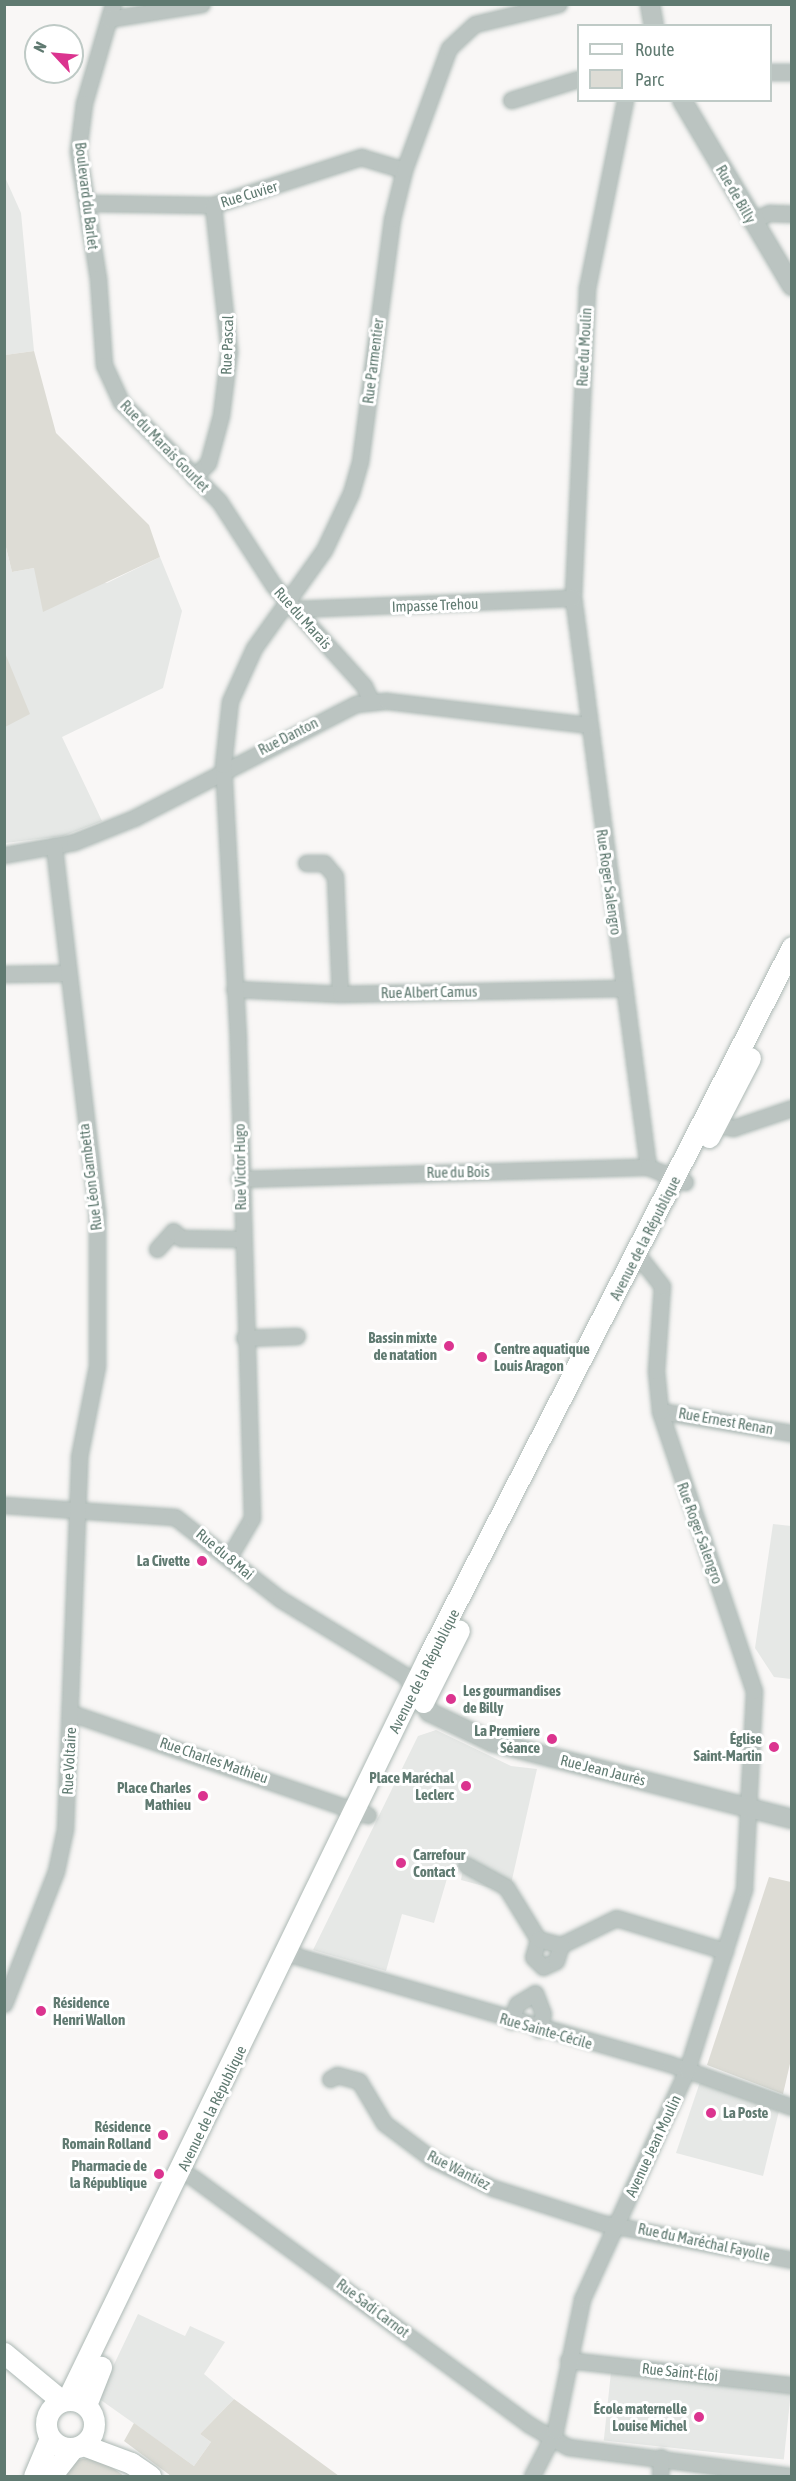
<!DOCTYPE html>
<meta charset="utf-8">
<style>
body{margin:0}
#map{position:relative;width:796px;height:2481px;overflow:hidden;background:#f9f7f6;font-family:"Asap Condensed",sans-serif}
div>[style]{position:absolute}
.built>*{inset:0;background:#e6e8e6;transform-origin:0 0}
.green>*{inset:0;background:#dddcd5}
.roads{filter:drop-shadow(0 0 2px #adb9b5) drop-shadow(0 0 2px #adb9b5)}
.minor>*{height:15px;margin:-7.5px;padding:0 7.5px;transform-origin:7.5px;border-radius:7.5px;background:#bbc4c1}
.tertiary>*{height:18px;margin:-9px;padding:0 9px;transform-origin:9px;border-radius:9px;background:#bbc4c1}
.secondary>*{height:21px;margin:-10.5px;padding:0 10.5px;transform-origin:10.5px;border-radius:10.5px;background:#fff}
.secondary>.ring{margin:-10.5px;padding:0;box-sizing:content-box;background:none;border:21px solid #fff;border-radius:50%}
.dots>*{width:16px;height:16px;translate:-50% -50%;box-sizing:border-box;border:3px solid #fff;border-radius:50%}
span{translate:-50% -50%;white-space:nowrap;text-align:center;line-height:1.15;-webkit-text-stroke:6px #fff;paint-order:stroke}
.street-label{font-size:15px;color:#607a71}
.poi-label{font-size:15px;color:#607a71;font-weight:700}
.right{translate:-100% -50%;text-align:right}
.left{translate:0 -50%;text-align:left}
.frame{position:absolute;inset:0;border:6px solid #607a71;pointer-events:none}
.legend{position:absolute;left:577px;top:24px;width:195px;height:78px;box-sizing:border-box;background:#fff;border:2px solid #bfcac6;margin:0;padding:8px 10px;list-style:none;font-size:18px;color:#607a71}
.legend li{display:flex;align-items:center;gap:12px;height:30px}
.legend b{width:30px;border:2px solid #bfcac6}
.north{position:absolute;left:24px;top:24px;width:60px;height:60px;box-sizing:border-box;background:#fff;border:2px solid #bfcac6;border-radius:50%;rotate:296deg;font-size:16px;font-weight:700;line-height:24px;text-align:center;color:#607a71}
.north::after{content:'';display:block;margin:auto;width:21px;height:27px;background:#db348f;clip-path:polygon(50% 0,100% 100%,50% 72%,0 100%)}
</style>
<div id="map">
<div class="built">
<div style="clip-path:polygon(4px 175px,21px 213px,34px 351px,5px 355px)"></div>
<div style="clip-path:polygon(4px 539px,12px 572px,34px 568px,107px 583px,160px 557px,182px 611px,163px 688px,62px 737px,102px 821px,63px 836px,5px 843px)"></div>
<div style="clip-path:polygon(773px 1524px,791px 1526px,791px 1679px,774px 1677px,755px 1648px)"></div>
<div style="clip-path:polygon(436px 1730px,511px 1766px,537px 1769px,511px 1884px,498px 1890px,461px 1880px,463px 1868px,451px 1865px,434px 1923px,402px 1914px,386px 1971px,313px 1950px,418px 1736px)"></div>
<div style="clip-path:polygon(700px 2082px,779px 2111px,763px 2176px,676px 2153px)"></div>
<div style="clip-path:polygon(138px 2314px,185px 2336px,190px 2326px,225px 2342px,204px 2374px,234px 2399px,200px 2434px,211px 2442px,194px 2466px,98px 2398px)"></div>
<div style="left:611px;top:2372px;width:181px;height:69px;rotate:6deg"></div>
</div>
<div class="green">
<div style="clip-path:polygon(34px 351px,56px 433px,149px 525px,160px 557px,43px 612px,34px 568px,12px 572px,4px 539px,5px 355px)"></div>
<div style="clip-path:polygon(5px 653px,30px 714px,5px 727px,4px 727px)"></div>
<div style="clip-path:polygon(769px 1877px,791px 1882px,792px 2055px,783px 2094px,707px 2065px)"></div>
<div style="clip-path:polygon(234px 2399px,339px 2476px,171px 2476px,124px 2441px,134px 2423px,194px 2466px,211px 2442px,200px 2434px)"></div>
<div style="clip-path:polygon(96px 2456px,124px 2476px,64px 2476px,74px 2461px)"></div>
</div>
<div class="roads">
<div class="minor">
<div style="left:113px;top:4px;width:103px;rotate:106.3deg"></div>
<div style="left:84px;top:103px;width:48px;rotate:97.1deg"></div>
<div style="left:78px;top:151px;width:129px;rotate:81.1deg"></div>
<div style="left:98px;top:278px;width:87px;rotate:86.1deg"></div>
<div style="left:104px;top:365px;width:41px;rotate:65.3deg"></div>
<div style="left:121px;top:402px;width:139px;rotate:45.3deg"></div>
<div style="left:219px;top:501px;width:101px;rotate:57.1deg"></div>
<div style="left:274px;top:586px;width:135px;rotate:48deg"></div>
<div style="left:364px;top:686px;width:17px;rotate:65deg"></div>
<div style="left:109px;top:19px;width:94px;rotate:-9.2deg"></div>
<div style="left:770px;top:72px;width:22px"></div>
<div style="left:511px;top:100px;width:70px;rotate:-17.4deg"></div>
<div style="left:625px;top:100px;width:192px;rotate:101.4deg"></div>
<div style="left:587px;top:288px;width:308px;rotate:92.6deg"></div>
<div style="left:573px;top:596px;width:576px;rotate:82.52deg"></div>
<div style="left:87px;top:203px;width:126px;rotate:0.9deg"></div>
<div style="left:213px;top:205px;width:156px;rotate:-18deg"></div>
<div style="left:361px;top:157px;width:45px;rotate:16.8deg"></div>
<div style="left:751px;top:221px;width:20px;rotate:-24deg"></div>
<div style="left:769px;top:213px;width:23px;rotate:2deg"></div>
<div style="left:194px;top:477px;width:20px;rotate:-45deg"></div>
<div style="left:208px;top:463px;width:50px;rotate:-74.8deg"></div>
<div style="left:221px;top:415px;width:64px;rotate:-82.9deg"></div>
<div style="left:229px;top:351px;width:147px;rotate:-96.3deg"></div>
<div style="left:296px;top:609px;width:277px;rotate:-2.3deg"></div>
<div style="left:4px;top:855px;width:71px;rotate:-10.5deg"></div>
<div style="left:74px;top:842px;width:65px;rotate:-21.8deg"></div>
<div style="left:134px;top:818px;width:250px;rotate:-27.2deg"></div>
<div style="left:356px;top:704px;width:31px;rotate:-6deg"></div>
<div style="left:387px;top:701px;width:203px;rotate:6.8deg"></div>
<div style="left:306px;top:863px;width:18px"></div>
<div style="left:324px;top:863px;width:17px;rotate:50deg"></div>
<div style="left:335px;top:876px;width:118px;rotate:87.6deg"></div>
<div style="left:4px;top:974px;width:64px;rotate:-0.9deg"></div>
<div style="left:234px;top:989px;width:106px;rotate:2.7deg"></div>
<div style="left:340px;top:994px;width:284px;rotate:-1.2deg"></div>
<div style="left:707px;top:1122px;width:27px;rotate:13deg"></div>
<div style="left:733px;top:1128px;width:62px;rotate:-18.7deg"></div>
<div style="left:239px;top:1179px;width:409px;rotate:-1.7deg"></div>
<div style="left:648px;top:1167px;width:40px;rotate:22deg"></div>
<div style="left:157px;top:1249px;width:24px;rotate:-48deg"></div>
<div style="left:173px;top:1231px;width:11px;rotate:41deg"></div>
<div style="left:181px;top:1238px;width:61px;rotate:0.9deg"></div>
<div style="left:244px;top:1338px;width:53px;rotate:-2.2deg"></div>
<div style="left:660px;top:1411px;width:134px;rotate:9.5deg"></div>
<div style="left:4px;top:1505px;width:171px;rotate:4deg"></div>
<div style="left:175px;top:1517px;width:133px;rotate:38deg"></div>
<div style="left:280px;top:1599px;width:144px;rotate:31.4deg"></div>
<div style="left:403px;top:1674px;width:18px;rotate:49deg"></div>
<div style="left:229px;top:1557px;width:45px;rotate:-59.5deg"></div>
<div style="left:252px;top:1518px;width:478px;rotate:-91.7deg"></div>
<div style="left:238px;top:1040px;width:275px;rotate:-93.1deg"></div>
<div style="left:223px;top:765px;width:64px;rotate:-83.8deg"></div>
<div style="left:230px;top:701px;width:58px;rotate:-65.6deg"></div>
<div style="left:254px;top:648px;width:120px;rotate:-54.5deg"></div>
<div style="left:324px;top:550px;width:63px;rotate:-64.7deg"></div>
<div style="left:351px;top:493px;width:32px;rotate:-74deg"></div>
<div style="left:360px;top:462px;width:245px;rotate:-82.5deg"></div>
<div style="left:392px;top:219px;width:50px;rotate:-76.2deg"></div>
<div style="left:404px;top:170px;width:130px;rotate:-69.8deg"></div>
<div style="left:449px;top:48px;width:35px;rotate:-43deg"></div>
<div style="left:475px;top:24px;width:86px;rotate:-13.4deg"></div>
<div style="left:71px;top:1713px;width:314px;rotate:19deg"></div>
<div style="left:466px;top:1865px;width:46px;rotate:28.8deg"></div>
<div style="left:506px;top:1887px;width:61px;rotate:58.4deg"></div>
<div style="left:286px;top:1953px;width:400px;rotate:16.1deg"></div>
<div style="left:670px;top:2064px;width:129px;rotate:19.4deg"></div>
<div style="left:543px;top:1967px;width:14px;rotate:-25deg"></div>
<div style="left:556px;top:1961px;width:17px;rotate:-73deg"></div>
<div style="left:561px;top:1945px;width:61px;rotate:-26.1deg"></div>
<div style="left:616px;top:1918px;width:114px;rotate:16.8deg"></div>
<div style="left:543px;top:1967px;width:14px;rotate:-135deg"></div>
<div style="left:533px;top:1957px;width:19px;rotate:-74deg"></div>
<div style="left:538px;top:1939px;width:24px;rotate:15deg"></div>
<div style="left:4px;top:2004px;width:143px;rotate:-68.6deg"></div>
<div style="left:56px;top:1871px;width:43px;rotate:-77.9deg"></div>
<div style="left:65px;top:1829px;width:372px;rotate:-87.8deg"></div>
<div style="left:79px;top:1457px;width:93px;rotate:-78.8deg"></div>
<div style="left:97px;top:1366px;width:153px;rotate:-90deg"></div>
<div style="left:97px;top:1213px;width:370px;rotate:-96.7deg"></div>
<div style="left:511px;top:2021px;width:18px;rotate:-71deg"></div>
<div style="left:517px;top:2004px;width:21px;rotate:-31deg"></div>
<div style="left:535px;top:1993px;width:22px;rotate:69deg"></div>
<div style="left:543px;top:2014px;width:16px;rotate:105deg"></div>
<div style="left:330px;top:2079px;width:8px;rotate:-30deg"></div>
<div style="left:337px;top:2075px;width:23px;rotate:15deg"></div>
<div style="left:359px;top:2081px;width:49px;rotate:59.2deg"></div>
<div style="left:384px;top:2123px;width:60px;rotate:36.9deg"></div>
<div style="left:432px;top:2159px;width:68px;rotate:25.4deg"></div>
<div style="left:493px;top:2188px;width:114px;rotate:17.8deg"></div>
<div style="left:602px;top:2223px;width:194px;rotate:11deg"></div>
<div style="left:192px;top:2177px;width:417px;rotate:36.3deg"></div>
<div style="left:528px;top:2424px;width:46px;rotate:29.9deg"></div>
<div style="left:568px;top:2447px;width:224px;rotate:7.4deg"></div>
<div style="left:568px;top:2360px;width:225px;rotate:6.4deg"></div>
<div style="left:532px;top:2476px;width:51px;rotate:-62.9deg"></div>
<div style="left:555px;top:2431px;width:135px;rotate:-78.4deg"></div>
<div style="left:582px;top:2299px;width:252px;rotate:-65.4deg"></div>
<div style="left:687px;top:2070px;width:190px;rotate:-72.5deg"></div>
<div style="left:744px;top:1889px;width:198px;rotate:-87.1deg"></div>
<div style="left:754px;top:1691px;width:295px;rotate:-108.6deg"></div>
<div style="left:660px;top:1411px;width:40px;rotate:-95.7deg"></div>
<div style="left:656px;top:1371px;width:85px;rotate:-86deg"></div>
<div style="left:662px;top:1286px;width:41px;rotate:-128deg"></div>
<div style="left:660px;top:2476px;width:19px;rotate:-87deg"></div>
</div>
<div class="tertiary">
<div style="left:650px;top:4px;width:22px;rotate:80deg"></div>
<div style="left:682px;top:100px;width:216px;rotate:59.4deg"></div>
<div style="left:416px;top:1690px;width:26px;rotate:59deg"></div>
<div style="left:429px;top:1712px;width:70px;rotate:25.5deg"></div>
<div style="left:492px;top:1742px;width:310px;rotate:14.4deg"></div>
</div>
<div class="secondary">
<div style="left:709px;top:1137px;width:89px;rotate:-62.6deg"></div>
<div style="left:423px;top:1702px;width:80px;rotate:-63.4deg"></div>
<div style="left:4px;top:2353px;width:75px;rotate:39.6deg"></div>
<div class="ring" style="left:46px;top:2400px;width:27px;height:27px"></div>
<div style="left:67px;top:2400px;width:824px;rotate:-64.09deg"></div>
<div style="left:427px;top:1659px;width:800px;rotate:-62.86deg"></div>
<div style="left:86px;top:2405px;width:41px;rotate:-68.5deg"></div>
<div style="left:83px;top:2445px;width:51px;rotate:20.6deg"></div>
<div style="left:131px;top:2463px;width:23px;rotate:34deg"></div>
<div style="left:34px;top:2476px;width:41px;rotate:-67.2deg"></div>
<div style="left:51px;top:2476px;width:34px;rotate:-52deg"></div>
</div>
</div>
<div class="dots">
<div style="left:449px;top:1346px;background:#db348f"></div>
<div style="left:482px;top:1357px;background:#db348f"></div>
<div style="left:202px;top:1561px;background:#db348f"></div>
<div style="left:451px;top:1699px;background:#db348f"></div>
<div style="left:552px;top:1739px;background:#db348f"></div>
<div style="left:774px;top:1747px;background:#db348f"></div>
<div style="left:466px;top:1786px;background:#db348f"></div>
<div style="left:203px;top:1796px;background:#db348f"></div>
<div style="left:401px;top:1863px;background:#db348f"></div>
<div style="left:41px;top:2011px;background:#db348f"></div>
<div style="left:711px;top:2113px;background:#db348f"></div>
<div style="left:163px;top:2135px;background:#db348f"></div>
<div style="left:159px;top:2174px;background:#db348f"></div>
<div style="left:699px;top:2417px;background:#db348f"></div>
</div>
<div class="street-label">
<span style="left:249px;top:194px;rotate:-17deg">Rue Cuvier</span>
<span style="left:736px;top:194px;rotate:60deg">Rue de Billy</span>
<span style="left:87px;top:196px;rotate:83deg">Boulevard du Barlet</span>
<span style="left:227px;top:345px;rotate:-88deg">Rue Pascal</span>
<span style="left:584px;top:347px;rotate:-87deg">Rue du Moulin</span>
<span style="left:373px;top:361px;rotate:-83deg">Rue Parmentier</span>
<span style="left:165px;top:446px;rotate:46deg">Rue du Marais Gourlet</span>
<span style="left:435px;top:605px;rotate:-2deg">Impasse Trehou</span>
<span style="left:303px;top:618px;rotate:48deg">Rue du Marais</span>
<span style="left:288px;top:736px;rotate:-27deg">Rue Danton</span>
<span style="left:609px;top:882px;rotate:82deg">Rue Roger Salengro</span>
<span style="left:429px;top:992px;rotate:-1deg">Rue Albert Camus</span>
<span style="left:240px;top:1167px;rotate:-91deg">Rue Victor Hugo</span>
<span style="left:458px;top:1172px;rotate:-1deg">Rue du Bois</span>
<span style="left:90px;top:1177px;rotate:-97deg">Rue Léon Gambetta</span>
<span style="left:645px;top:1238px;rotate:-63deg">Avenue de la République</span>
<span style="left:726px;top:1421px;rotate:10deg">Rue Ernest Renan</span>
<span style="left:700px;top:1533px;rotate:70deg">Rue Roger Salengro</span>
<span style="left:225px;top:1554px;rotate:40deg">Rue du 8 Mai</span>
<span style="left:424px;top:1671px;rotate:-63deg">Avenue de la République</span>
<span style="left:214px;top:1760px;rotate:19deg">Rue Charles Mathieu</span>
<span style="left:69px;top:1761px;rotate:-87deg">Rue Voltaire</span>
<span style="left:603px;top:1770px;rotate:14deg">Rue Jean Jaurès</span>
<span style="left:546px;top:2031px;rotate:16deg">Rue Sainte-Cécile</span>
<span style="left:212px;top:2108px;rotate:-64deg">Avenue de la République</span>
<span style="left:653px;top:2146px;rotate:-65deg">Avenue Jean Moulin</span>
<span style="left:459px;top:2170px;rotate:27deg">Rue Wantiez</span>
<span style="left:704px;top:2242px;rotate:12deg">Rue du Maréchal Fayolle</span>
<span style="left:373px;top:2308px;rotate:37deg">Rue Sadi Carnot</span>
<span style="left:680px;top:2372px;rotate:6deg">Rue Saint-Éloi</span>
</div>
<div class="poi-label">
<span class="right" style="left:437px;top:1346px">Bassin mixte<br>de natation</span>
<span class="left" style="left:494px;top:1357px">Centre aquatique<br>Louis Aragon</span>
<span class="right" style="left:190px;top:1561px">La Civette</span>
<span class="left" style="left:463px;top:1699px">Les gourmandises<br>de Billy</span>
<span class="right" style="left:540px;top:1739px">La Premiere<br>Séance</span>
<span class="right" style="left:762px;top:1747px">Église<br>Saint-Martin</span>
<span class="right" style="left:454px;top:1786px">Place Maréchal<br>Leclerc</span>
<span class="right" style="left:191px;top:1796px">Place Charles<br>Mathieu</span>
<span class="left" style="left:413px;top:1863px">Carrefour<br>Contact</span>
<span class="left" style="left:53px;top:2011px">Résidence<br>Henri Wallon</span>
<span class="left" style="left:723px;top:2113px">La Poste</span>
<span class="right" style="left:151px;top:2135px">Résidence<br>Romain Rolland</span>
<span class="right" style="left:147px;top:2174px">Pharmacie de<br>la République</span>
<span class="right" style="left:687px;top:2417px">École maternelle<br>Louise Michel</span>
</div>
<div class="frame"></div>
<ul class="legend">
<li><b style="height:8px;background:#fff"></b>Route</li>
<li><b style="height:16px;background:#dddcd5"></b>Parc</li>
</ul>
<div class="north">N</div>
</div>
